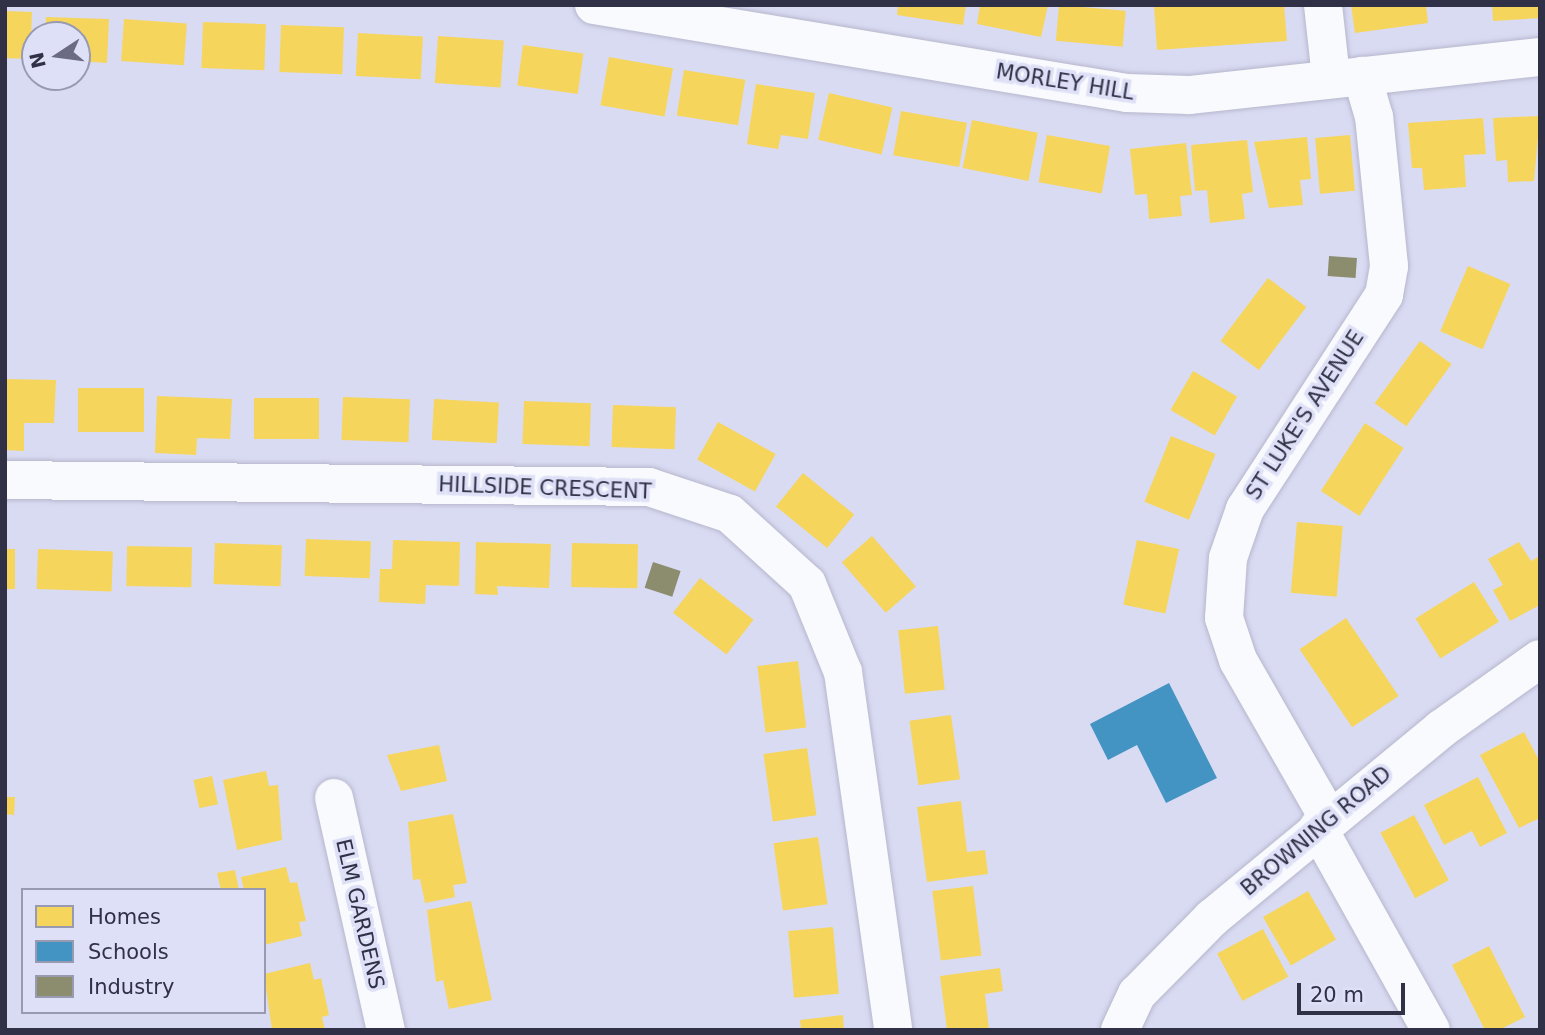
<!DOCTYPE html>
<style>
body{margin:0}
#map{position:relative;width:1545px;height:1035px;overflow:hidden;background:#d9dbf3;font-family:"DejaVu Sans",sans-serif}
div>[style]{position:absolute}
.homes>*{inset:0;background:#f6d55c;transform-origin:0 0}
.schools>*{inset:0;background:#4393c3}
.industry>*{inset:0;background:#8c8c6e;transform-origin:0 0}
.roads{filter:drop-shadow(0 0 2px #b6b7cc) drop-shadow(0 0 2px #b6b7cc)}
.minor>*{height:38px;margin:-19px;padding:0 19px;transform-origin:19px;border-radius:19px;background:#f9fafd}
span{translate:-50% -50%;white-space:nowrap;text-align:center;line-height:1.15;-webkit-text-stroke:7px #dee0f7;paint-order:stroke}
.street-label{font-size:21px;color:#303147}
.frame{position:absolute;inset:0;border:7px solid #303147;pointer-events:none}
.legend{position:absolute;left:21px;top:888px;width:245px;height:126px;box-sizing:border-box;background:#dee0f7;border:2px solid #989ab1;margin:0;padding:9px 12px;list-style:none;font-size:21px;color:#303147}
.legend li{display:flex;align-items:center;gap:14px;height:35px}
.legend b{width:35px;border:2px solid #989ab1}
.north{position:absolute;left:21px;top:21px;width:70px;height:70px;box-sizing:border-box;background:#dee0f7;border:2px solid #989ab1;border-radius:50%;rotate:257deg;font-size:19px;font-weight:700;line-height:28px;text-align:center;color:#303147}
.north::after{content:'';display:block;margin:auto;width:24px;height:32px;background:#6b6c83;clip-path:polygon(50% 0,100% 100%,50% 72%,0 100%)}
.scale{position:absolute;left:1297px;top:983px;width:108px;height:32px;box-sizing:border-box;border:4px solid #303147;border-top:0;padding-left:9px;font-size:21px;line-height:24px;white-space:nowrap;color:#303147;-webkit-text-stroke:5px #dee0f7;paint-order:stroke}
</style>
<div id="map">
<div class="homes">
<div style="clip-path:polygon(898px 5px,966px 5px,963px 25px,897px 15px)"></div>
<div style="clip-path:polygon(980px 5px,1048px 5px,1041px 37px,977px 24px)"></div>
<div style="left:1059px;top:5px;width:67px;height:36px;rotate:5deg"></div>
<div style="clip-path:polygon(1284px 5px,1287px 41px,1157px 50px,1154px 6px)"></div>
<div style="clip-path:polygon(1351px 5px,1426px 5px,1428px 23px,1355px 33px)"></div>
<div style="clip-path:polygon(1492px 5px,1540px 5px,1540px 18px,1493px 21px)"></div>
<div style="left:5px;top:11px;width:27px;height:47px;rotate:2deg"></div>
<div style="clip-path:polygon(46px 17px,109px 19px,107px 63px,77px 61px,77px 35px,45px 35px)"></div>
<div style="left:124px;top:19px;width:63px;height:42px;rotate:4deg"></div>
<div style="left:203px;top:22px;width:63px;height:46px;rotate:2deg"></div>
<div style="left:281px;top:25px;width:63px;height:47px;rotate:2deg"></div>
<div style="left:358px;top:33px;width:65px;height:43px;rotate:3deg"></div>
<div style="left:438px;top:36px;width:66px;height:47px;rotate:4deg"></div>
<div style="left:523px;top:45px;width:61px;height:41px;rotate:8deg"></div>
<div style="left:609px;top:57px;width:65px;height:49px;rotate:10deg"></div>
<div style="left:684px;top:70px;width:62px;height:46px;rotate:9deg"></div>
<div style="clip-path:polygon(756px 84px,815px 93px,808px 139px,781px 135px,778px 149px,747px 144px)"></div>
<div style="left:829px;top:93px;width:65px;height:48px;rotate:13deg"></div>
<div style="left:901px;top:111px;width:67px;height:45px;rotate:10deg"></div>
<div style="clip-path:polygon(1540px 116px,1534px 181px,1508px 182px,1507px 160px,1496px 161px,1493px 118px)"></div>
<div style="clip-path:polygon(1483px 118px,1486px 154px,1464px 155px,1466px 187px,1424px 190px,1422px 168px,1412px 168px,1408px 123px)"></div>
<div style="left:972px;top:120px;width:67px;height:49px;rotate:11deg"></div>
<div style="left:1047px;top:135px;width:64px;height:48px;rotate:10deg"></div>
<div style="left:1350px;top:135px;width:56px;height:35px;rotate:85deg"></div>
<div style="clip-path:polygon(1307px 137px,1311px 179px,1300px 180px,1303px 205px,1269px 208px,1254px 142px)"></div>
<div style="clip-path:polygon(1247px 140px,1253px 192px,1242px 194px,1245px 219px,1210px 223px,1207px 190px,1195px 191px,1191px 145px)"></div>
<div style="clip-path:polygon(1186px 143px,1192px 195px,1180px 196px,1182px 216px,1149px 219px,1147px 194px,1135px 195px,1130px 149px)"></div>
<div style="left:1468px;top:266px;width:46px;height:71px;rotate:23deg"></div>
<div style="left:1268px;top:278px;width:48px;height:79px;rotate:37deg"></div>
<div style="left:1420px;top:341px;width:39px;height:77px;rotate:36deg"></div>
<div style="left:1193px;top:371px;width:51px;height:45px;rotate:30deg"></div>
<div style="clip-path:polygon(5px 379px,56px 380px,54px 423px,24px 423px,24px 451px,5px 450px)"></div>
<div style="left:78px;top:388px;width:66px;height:44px"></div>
<div style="clip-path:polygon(157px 396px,232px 399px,230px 439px,197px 438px,196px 455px,155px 453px)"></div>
<div style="left:343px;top:397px;width:67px;height:43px;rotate:2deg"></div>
<div style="left:254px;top:398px;width:65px;height:41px"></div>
<div style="left:434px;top:399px;width:65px;height:41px;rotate:3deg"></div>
<div style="left:524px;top:401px;width:67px;height:43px;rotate:2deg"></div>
<div style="left:613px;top:405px;width:63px;height:42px;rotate:2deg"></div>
<div style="left:718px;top:422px;width:66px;height:43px;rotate:29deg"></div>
<div style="left:1365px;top:423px;width:46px;height:81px;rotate:33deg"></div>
<div style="left:1171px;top:436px;width:48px;height:71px;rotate:22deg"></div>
<div style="left:803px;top:473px;width:66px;height:43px;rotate:39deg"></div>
<div style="left:1297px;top:522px;width:46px;height:71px;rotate:5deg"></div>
<div style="left:872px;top:536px;width:67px;height:40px;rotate:49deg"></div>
<div style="left:306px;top:539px;width:65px;height:37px;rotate:2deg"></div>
<div style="clip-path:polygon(393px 540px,460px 542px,459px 586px,426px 585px,425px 604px,379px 602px,380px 569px,392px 569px)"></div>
<div style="left:1137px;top:540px;width:43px;height:66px;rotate:12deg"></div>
<div style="clip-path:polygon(476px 542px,551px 544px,549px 588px,497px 586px,498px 595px,475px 594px)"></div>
<div style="clip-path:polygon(1519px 542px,1531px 561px,1540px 556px,1540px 605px,1510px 621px,1493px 590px,1503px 585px,1488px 559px)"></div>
<div style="left:215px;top:543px;width:67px;height:41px;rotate:2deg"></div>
<div style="left:572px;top:543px;width:66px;height:44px;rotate:1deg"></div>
<div style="left:127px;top:546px;width:65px;height:40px;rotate:1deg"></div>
<div style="left:5px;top:549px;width:10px;height:40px"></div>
<div style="left:38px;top:549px;width:75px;height:40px;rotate:2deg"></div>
<div style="left:700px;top:578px;width:68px;height:44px;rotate:38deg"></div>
<div style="left:1474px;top:582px;width:47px;height:69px;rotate:58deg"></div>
<div style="left:1346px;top:618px;width:94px;height:56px;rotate:56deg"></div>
<div style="left:938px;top:626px;width:64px;height:40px;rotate:84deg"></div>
<div style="left:798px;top:661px;width:67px;height:41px;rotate:83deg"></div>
<div style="left:951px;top:715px;width:65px;height:42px;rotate:82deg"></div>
<div style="clip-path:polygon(1524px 732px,1540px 762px,1540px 818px,1519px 828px,1480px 755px)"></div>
<div style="clip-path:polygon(439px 745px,447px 781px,401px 791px,387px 755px)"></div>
<div style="left:807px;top:748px;width:68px;height:44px;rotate:82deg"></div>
<div style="clip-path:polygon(266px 771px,269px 786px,278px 785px,282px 840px,237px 850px,223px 780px)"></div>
<div style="left:212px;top:776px;width:29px;height:19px;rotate:78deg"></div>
<div style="clip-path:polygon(1478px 777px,1507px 833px,1480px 847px,1472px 831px,1444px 845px,1424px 805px)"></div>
<div style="clip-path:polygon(5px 797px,15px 797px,14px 815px,5px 814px)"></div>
<div style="clip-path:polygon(961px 801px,967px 852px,985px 850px,988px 874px,927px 882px,917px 807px)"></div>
<div style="clip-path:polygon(453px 814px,467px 883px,453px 885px,455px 897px,425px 903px,420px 879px,413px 880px,408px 822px)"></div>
<div style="left:1414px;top:815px;width:74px;height:38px;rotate:62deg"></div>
<div style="left:818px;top:837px;width:68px;height:45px;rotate:82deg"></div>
<div style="clip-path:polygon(286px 867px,290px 883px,297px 882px,306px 921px,299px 922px,302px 936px,264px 945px,264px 890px,244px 890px,241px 877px)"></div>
<div style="clip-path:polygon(235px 870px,239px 890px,221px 890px,217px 873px)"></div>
<div style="left:973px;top:886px;width:70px;height:41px;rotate:83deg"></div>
<div style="left:1308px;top:891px;width:56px;height:52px;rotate:60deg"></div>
<div style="clip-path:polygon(471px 901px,492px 1000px,449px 1009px,443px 980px,436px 982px,427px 910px)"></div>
<div style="left:833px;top:927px;width:67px;height:45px;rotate:85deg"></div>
<div style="left:1263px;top:929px;width:54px;height:52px;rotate:62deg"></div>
<div style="clip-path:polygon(1489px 946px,1525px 1017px,1499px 1030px,1485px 1030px,1452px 965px)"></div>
<div style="clip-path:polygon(310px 963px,314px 980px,321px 978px,329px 1015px,322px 1017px,325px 1030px,272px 1030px,264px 974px)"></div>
<div style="clip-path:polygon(1000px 968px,1003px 991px,985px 994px,989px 1030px,947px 1030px,940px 976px)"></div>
<div style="clip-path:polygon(843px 1015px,844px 1030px,801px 1030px,800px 1020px)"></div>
</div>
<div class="schools">
<div style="clip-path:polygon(1169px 683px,1217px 778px,1166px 803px,1137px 745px,1108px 760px,1090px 724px)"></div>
</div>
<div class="industry">
<div style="left:1329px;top:256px;width:28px;height:20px;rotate:4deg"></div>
<div style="left:653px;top:562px;width:29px;height:27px;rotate:18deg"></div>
</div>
<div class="roads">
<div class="minor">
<div style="left:594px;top:5px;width:540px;rotate:9.38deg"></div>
<div style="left:1127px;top:93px;width:62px;rotate:1.8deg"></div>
<div style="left:1189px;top:95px;width:353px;rotate:-6.2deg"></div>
<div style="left:1323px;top:5px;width:73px;rotate:83.7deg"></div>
<div style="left:5px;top:480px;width:644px;rotate:0.62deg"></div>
<div style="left:649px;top:487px;width:85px;rotate:18.4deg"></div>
<div style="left:730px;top:514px;width:104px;rotate:42.3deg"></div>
<div style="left:807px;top:584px;width:95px;rotate:67.8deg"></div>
<div style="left:843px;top:672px;width:361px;rotate:82deg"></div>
<div style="left:334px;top:798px;width:238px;rotate:77.4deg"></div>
<div style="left:1329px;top:819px;width:183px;rotate:-119.8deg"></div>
<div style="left:1238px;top:660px;width:44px;rotate:-108.4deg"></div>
<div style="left:1224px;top:618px;width:60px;rotate:-86.2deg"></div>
<div style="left:1228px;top:558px;width:52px;rotate:-70.9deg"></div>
<div style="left:1245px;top:509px;width:255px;rotate:-57deg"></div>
<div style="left:1384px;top:295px;width:29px;rotate:-80deg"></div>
<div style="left:1389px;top:266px;width:150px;rotate:-95.7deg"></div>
<div style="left:1374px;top:117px;width:43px;rotate:-106.3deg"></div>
<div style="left:1318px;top:828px;width:231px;rotate:60.8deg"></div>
<div style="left:1120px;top:1030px;width:40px;rotate:-65deg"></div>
<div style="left:1137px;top:994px;width:107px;rotate:-45.4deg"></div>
<div style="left:1212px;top:918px;width:297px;rotate:-39.5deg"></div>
<div style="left:1441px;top:729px;width:121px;rotate:-35.3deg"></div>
</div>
</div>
<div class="street-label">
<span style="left:1065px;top:82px;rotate:9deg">MORLEY HILL</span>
<span style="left:1305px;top:415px;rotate:-57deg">ST LUKE'S AVENUE</span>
<span style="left:545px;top:488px;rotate:2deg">HILLSIDE CRESCENT</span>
<span style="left:1316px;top:831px;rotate:-40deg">BROWNING ROAD</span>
<span style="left:360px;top:914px;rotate:77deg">ELM GARDENS</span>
</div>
<div class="frame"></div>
<ul class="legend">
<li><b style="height:19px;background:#f6d55c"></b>Homes</li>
<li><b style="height:19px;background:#4393c3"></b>Schools</li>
<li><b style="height:19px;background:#8c8c6e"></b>Industry</li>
</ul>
<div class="north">N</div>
<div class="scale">20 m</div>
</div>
